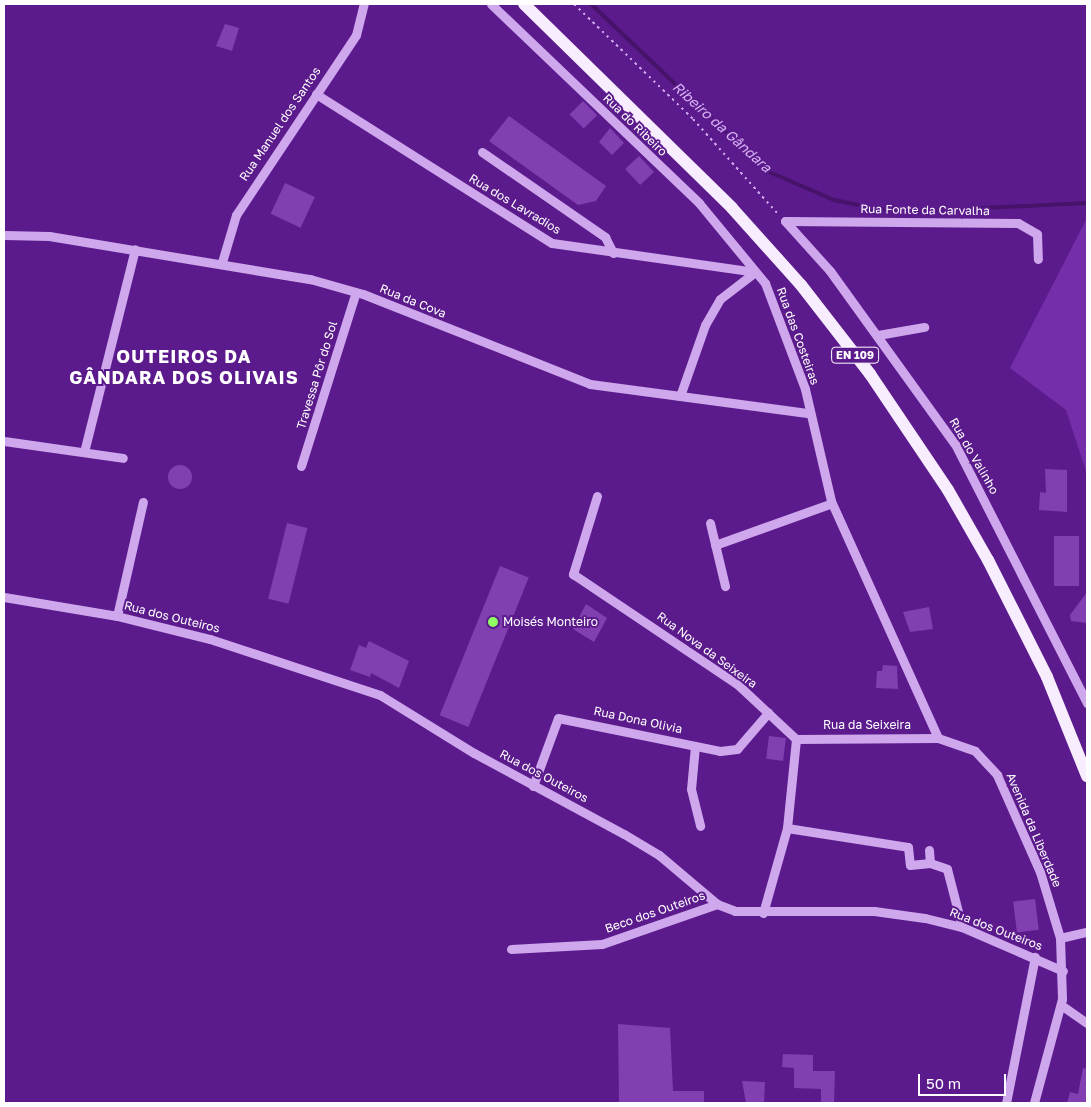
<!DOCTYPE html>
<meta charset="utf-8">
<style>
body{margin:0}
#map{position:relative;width:1091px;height:1107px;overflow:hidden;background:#5c1b8c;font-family:"Golos Text",sans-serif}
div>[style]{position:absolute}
.green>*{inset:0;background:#742eaa}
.stream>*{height:4px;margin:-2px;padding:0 2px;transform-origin:2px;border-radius:2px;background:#46126a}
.building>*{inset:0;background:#813fb2;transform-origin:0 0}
.round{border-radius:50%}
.path>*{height:2px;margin-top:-1px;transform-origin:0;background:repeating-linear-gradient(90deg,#cea7ed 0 2.5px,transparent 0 6.5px)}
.minor>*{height:9px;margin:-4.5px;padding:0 4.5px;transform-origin:4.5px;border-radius:4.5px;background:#cea7ed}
.major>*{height:12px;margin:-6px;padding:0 6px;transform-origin:6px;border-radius:6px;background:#f8edff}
.dots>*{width:14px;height:14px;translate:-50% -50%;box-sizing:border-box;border:2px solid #5c1b8c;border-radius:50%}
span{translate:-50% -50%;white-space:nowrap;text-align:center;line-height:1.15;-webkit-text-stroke:4px #5c1b8c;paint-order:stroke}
.shield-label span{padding:1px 4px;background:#5c1b8c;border:1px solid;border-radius:4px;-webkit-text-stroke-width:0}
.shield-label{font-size:11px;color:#fff;font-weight:700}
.street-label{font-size:12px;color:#fff}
.poi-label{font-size:12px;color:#fff}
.left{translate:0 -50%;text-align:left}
.water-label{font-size:14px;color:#d7b2f4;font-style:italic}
.district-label{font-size:18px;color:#fff;font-weight:700;letter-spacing:1px}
.frame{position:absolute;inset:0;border:5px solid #fff;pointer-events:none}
.scale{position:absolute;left:918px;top:1074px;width:88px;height:22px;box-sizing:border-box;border:2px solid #fff;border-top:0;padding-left:6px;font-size:15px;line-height:18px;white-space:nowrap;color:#fff;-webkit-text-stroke:4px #5c1b8c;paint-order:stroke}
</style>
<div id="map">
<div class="green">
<div style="clip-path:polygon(1087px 218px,1087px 474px,1066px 410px,1010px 368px)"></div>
</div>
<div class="stream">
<div style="left:591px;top:4px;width:243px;rotate:43.5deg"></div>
<div style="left:767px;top:171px;width:73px;rotate:23.4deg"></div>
<div style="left:834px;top:200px;width:45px;rotate:11.6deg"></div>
<div style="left:878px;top:209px;width:45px;rotate:2.5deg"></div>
<div style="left:923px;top:211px;width:164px;rotate:-2.8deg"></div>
</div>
<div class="building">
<div style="clip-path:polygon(225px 24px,239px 28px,232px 51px,216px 46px)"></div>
<div style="left:583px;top:101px;width:20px;height:19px;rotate:45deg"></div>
<div style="clip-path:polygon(509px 116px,606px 186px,596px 201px,578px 205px,489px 141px)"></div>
<div style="clip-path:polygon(610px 128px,624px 143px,612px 155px,599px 142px)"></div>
<div style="left:639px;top:156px;width:22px;height:19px;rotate:47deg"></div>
<div style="left:285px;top:183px;width:33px;height:34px;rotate:25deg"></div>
<div class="round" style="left:168px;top:465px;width:24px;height:24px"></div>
<div style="clip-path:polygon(1045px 469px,1067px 470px,1067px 512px,1039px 510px,1040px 492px,1046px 493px)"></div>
<div style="left:287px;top:523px;width:21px;height:78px;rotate:14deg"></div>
<div style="left:1054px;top:536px;width:25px;height:50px"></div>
<div style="left:500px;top:566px;width:31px;height:161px;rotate:22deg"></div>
<div style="clip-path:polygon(1087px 592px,1087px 623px,1071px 621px,1070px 615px)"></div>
<div style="clip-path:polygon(586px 604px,607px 618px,594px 642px,573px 629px)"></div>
<div style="clip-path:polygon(929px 607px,933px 629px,910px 632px,903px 612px)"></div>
<div style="clip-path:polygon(369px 641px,409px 661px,399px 688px,371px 673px,370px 677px,350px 670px,359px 645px,366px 648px)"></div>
<div style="clip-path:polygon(883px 665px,897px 666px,898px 689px,876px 688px,877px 671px,882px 671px)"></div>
<div style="left:769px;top:736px;width:17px;height:23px;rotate:7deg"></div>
<div style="left:1035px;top:899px;width:31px;height:22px;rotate:83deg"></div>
<div style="clip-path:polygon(618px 1024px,670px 1028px,673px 1091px,704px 1091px,704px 1103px,619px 1103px)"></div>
<div style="clip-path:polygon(783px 1054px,813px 1055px,813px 1071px,835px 1071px,834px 1103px,821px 1103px,821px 1089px,794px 1088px,794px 1068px,782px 1067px)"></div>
<div style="clip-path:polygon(1083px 1068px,1087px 1069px,1087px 1103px,1067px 1103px,1070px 1092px,1078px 1094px)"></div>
<div style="clip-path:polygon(742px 1081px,765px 1082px,764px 1103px,746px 1103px)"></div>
</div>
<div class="path">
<div style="left:574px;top:4px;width:165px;rotate:44deg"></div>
<div style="left:693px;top:119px;width:127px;rotate:48.2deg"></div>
</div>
<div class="minor">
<div style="left:491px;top:4px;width:288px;rotate:43.7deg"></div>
<div style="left:699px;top:203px;width:104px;rotate:50.5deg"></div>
<div style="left:765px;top:283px;width:113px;rotate:69.3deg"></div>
<div style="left:805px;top:389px;width:115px;rotate:76.9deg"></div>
<div style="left:831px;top:501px;width:260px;rotate:65.7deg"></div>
<div style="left:316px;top:94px;width:279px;rotate:32.3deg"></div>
<div style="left:552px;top:243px;width:205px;rotate:8.1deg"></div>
<div style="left:482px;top:152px;width:150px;rotate:34.6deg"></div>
<div style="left:605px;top:237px;width:18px;rotate:63deg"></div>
<div style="left:785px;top:221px;width:67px;rotate:48deg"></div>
<div style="left:830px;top:271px;width:213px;rotate:54.2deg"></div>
<div style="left:955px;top:444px;width:291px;rotate:63deg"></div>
<div style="left:785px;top:221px;width:233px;rotate:0.5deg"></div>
<div style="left:1018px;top:223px;width:22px;rotate:30deg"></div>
<div style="left:1037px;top:234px;width:25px;rotate:88deg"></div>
<div style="left:4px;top:235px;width:45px;rotate:1.3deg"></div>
<div style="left:49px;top:236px;width:265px;rotate:9.4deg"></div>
<div style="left:310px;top:279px;width:55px;rotate:15.8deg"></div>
<div style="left:363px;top:294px;width:244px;rotate:21.6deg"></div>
<div style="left:590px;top:384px;width:219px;rotate:7.6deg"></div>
<div style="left:222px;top:262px;width:49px;rotate:-73.4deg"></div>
<div style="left:236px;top:215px;width:216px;rotate:-56.3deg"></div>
<div style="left:356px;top:35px;width:32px;rotate:-76deg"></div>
<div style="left:878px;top:335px;width:47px;rotate:-9.9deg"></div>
<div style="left:680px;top:396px;width:75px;rotate:-70.6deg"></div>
<div style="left:705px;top:325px;width:30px;rotate:-60deg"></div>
<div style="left:720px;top:299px;width:44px;rotate:-37.6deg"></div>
<div style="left:4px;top:441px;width:120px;rotate:8.1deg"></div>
<div style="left:84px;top:452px;width:209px;rotate:-75.9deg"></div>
<div style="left:301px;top:466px;width:182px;rotate:-72.5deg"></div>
<div style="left:597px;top:496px;width:82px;rotate:107.1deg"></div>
<div style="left:573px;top:574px;width:197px;rotate:33.9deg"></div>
<div style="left:737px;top:684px;width:81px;rotate:43deg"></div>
<div style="left:710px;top:523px;width:65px;rotate:76.6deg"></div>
<div style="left:715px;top:545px;width:124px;rotate:-19.7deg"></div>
<div style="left:4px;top:597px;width:115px;rotate:9.5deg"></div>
<div style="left:117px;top:616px;width:96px;rotate:13.9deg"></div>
<div style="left:210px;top:639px;width:179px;rotate:18.2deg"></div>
<div style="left:380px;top:695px;width:110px;rotate:31.7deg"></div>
<div style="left:474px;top:753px;width:170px;rotate:28.4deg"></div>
<div style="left:624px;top:834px;width:41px;rotate:31deg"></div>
<div style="left:659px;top:855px;width:76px;rotate:40.2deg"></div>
<div style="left:717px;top:904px;width:19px;rotate:21deg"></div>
<div style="left:735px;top:911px;width:139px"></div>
<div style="left:874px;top:911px;width:51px;rotate:7.8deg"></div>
<div style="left:925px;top:918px;width:38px;rotate:14deg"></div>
<div style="left:962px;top:927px;width:110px;rotate:23.5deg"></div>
<div style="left:117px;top:616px;width:117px;rotate:-77.2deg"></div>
<div style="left:796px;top:739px;width:142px;rotate:-0.4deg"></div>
<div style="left:938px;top:738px;width:39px;rotate:19deg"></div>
<div style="left:975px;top:751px;width:33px;rotate:47deg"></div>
<div style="left:997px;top:775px;width:106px;rotate:66.1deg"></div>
<div style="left:1040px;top:872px;width:69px;rotate:73.1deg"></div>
<div style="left:1060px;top:938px;width:61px;rotate:88.1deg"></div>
<div style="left:1062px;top:999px;width:108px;rotate:105.1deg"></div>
<div style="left:695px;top:746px;width:43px;rotate:95.3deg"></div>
<div style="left:691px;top:789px;width:38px;rotate:76deg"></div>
<div style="left:533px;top:786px;width:72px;rotate:-69.8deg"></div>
<div style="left:558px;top:718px;width:165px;rotate:11.5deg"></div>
<div style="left:720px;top:751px;width:17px;rotate:-7deg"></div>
<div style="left:737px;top:749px;width:48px;rotate:-49.3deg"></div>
<div style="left:787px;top:828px;width:122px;rotate:8.9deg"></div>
<div style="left:908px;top:847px;width:18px;rotate:84deg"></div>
<div style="left:910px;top:865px;width:20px;rotate:-6deg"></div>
<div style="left:929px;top:850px;width:13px;rotate:86deg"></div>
<div style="left:930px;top:863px;width:18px;rotate:19deg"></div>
<div style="left:947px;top:869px;width:60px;rotate:75.5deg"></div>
<div style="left:763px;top:913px;width:88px;rotate:-74.2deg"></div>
<div style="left:787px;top:828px;width:89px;rotate:-84.2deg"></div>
<div style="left:1060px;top:938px;width:28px;rotate:-13deg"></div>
<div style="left:511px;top:949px;width:91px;rotate:-3.1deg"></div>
<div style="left:602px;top:944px;width:122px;rotate:-19.2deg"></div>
<div style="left:1061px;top:1005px;width:32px;rotate:35deg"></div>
<div style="left:1006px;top:1103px;width:149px;rotate:-78.8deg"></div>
</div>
<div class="major">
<div style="left:524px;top:4px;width:291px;rotate:44.4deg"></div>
<div style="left:732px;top:208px;width:103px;rotate:48.1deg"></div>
<div style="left:801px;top:285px;width:113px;rotate:52.2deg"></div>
<div style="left:870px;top:374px;width:140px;rotate:56.1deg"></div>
<div style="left:948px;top:490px;width:81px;rotate:60.3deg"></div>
<div style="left:988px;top:560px;width:131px;rotate:63.2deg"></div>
<div style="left:1047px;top:677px;width:107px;rotate:68deg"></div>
</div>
<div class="dots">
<div style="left:493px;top:622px;background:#8efe63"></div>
</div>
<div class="shield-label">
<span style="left:855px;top:355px">EN 109</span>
</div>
<div class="street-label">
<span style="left:280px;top:124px;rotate:-56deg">Rua Manuel dos Santos</span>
<span style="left:635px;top:125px;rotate:44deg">Rua do Ribeiro</span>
<span style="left:515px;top:204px;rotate:31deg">Rua dos Lavradios</span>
<span style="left:925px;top:210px;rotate:1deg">Rua Fonte da Carvalha</span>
<span style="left:413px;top:301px;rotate:22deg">Rua da Cova</span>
<span style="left:798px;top:336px;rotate:70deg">Rua das Costeiras</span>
<span style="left:317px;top:375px;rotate:-73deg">Travessa Pôr do Sol</span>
<span style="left:974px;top:456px;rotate:60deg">Rua do Valinho</span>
<span style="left:172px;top:617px;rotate:14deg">Rua dos Outeiros</span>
<span style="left:707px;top:650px;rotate:36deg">Rua Nova da Seixeira</span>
<span style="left:638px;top:720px;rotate:12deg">Rua Dona Olivia</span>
<span style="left:867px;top:725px">Rua da Seixeira</span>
<span style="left:544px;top:776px;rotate:28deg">Rua dos Outeiros</span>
<span style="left:1034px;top:830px;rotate:67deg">Avenida da Liberdade</span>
<span style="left:655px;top:912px;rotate:-19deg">Beco dos Outeiros</span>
<span style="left:996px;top:929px;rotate:21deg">Rua dos Outeiros</span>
</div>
<div class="poi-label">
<span class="left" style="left:503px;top:622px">Moisés Monteiro</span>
</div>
<div class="water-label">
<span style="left:722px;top:127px;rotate:42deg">Ribeiro da Gândara</span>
</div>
<div class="district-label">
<span style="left:184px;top:367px">OUTEIROS DA<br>GÂNDARA DOS OLIVAIS</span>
</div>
<div class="frame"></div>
<div class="scale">50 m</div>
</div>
